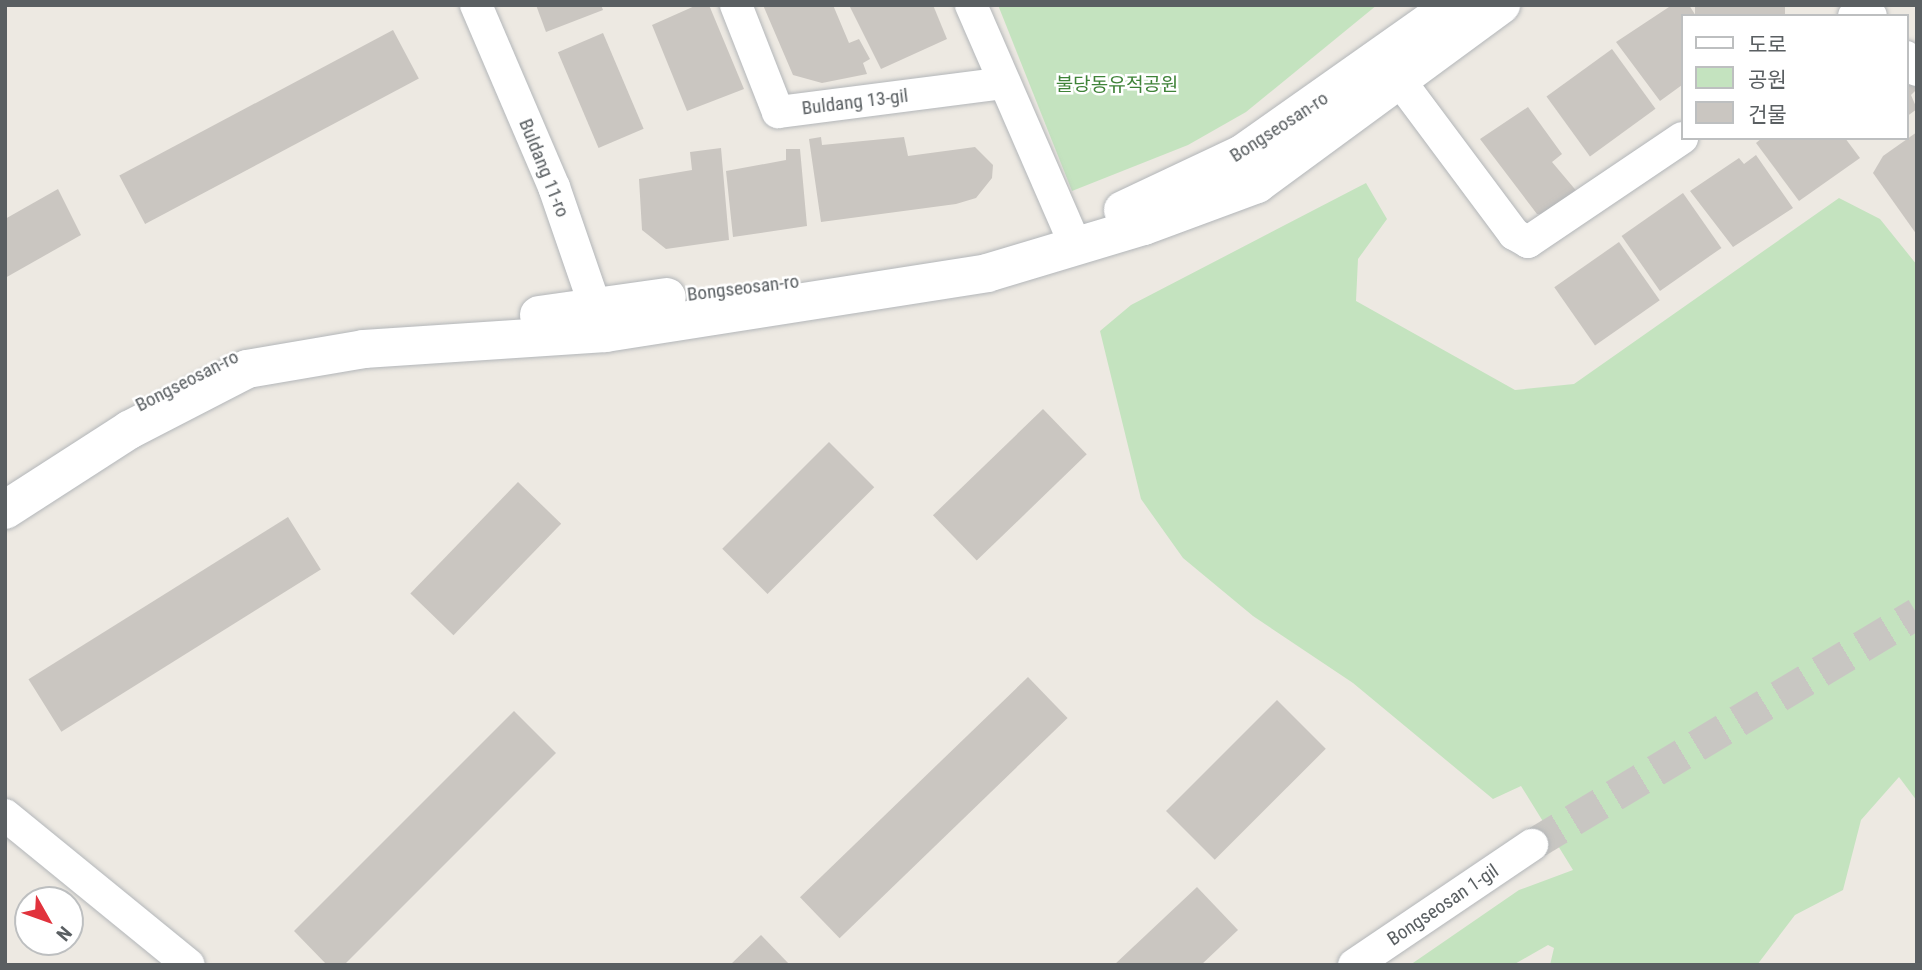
<!DOCTYPE html>
<meta charset="utf-8">
<style>
body{margin:0}
#map{position:relative;width:1922px;height:970px;overflow:hidden;background:#ede9e2;font-family:"Roboto Condensed","Noto Sans KR",sans-serif}
div>[style]{position:absolute}
.green>*{inset:0;background:#c4e3bf}
.building>*{inset:0;background:#cac6c1;transform-origin:0 0}
.street-tunnel>*{height:32px;margin-top:-16px;transform-origin:0;background:repeating-linear-gradient(90deg,#c8c6c2 0 32px,transparent 0 48px)}
.roads{filter:drop-shadow(0 0 2px #b3b6b9) drop-shadow(0 0 2px #b3b6b9)}
.street>*{height:32px;margin:-16px;padding:0 16px;transform-origin:16px;border-radius:16px;background:#fff}
.secondary>*{height:38px;margin:-19px;padding:0 19px;transform-origin:19px;border-radius:19px;background:#fff}
span{translate:-50% -50%;white-space:nowrap;text-align:center;line-height:1.15;-webkit-text-stroke:5px #fff;paint-order:stroke}
.park-label{font-size:19px;color:#3f8338}
.street-label{font-size:19px;color:#5a5f62}
.frame{position:absolute;inset:0;border:7px solid #5a5f62;pointer-events:none}
.legend{position:absolute;left:1681px;top:14px;width:228px;height:126px;box-sizing:border-box;background:#fff;border:2px solid #bdbfc0;margin:0;padding:9px 12px;list-style:none;font-size:21px;color:#5a5f62}
.legend li{display:flex;align-items:center;gap:14px;height:35px}
.legend b{width:35px;border:2px solid #bdbfc0}
.north{position:absolute;left:14px;top:886px;width:70px;height:70px;box-sizing:border-box;background:#fff;border:2px solid #bdbfc0;border-radius:50%;rotate:130deg;font-size:19px;font-weight:700;line-height:28px;text-align:center;color:#5a5f62}
.north::after{content:'';display:block;margin:auto;width:24px;height:32px;background:#e1333d;clip-path:polygon(50% 0,100% 100%,50% 72%,0 100%)}
</style>
<div id="map">
<div class="green">
<div style="clip-path:polygon(998px 5px,1377px 5px,1246px 112px,1188px 145px,1072px 191px)"></div>
<div style="clip-path:polygon(1366px 183px,1387px 219px,1358px 259px,1356px 301px,1515px 390px,1574px 384px,1839px 198px,1880px 219px,1917px 265px,1917px 801px,1899px 777px,1861px 820px,1843px 890px,1795px 915px,1757px 965px,1550px 965px,1554px 948px,1548px 945px,1513px 965px,1410px 965px,1519px 890px,1573px 870px,1521px 786px,1493px 799px,1353px 683px,1253px 616px,1183px 558px,1141px 499px,1100px 331px,1131px 305px)"></div>
</div>
<div class="building">
<div style="clip-path:polygon(536px 5px,601px 5px,603px 10px,546px 32px)"></div>
<div style="clip-path:polygon(697px 5px,709px 5px,744px 89px,687px 111px,652px 25px)"></div>
<div style="clip-path:polygon(763px 5px,833px 5px,849px 43px,859px 39px,870px 59px,863px 63px,867px 74px,822px 83px,793px 75px)"></div>
<div style="clip-path:polygon(849px 5px,933px 5px,947px 39px,881px 69px)"></div>
<div style="clip-path:polygon(1672px 5px,1689px 5px,1696px 16px,1682px 16px,1682px 85px,1660px 101px,1616px 42px)"></div>
<div style="left:1695px;top:5px;width:90px;height:14px"></div>
<div style="left:393px;top:30px;width:55px;height:310px;rotate:62deg"></div>
<div style="left:603px;top:33px;width:104px;height:49px;rotate:67deg"></div>
<div style="left:1612px;top:49px;width:74px;height:81px;rotate:54deg"></div>
<div style="clip-path:polygon(1906px 76px,1917px 89px,1911px 95px,1917px 109px,1906px 117px)"></div>
<div style="clip-path:polygon(1528px 107px,1562px 154px,1552px 162px,1579px 194px,1550px 215px,1537px 214px,1480px 139px)"></div>
<div style="clip-path:polygon(1917px 132px,1917px 235px,1873px 173px,1883px 156px)"></div>
<div style="clip-path:polygon(821px 137px,822px 145px,904px 137px,908px 156px,975px 147px,993px 165px,992px 178px,976px 198px,956px 204px,821px 222px,809px 139px)"></div>
<div style="clip-path:polygon(1762px 138px,1845px 138px,1860px 158px,1799px 201px,1756px 143px)"></div>
<div style="clip-path:polygon(721px 148px,729px 240px,666px 249px,642px 230px,639px 179px,692px 170px,690px 152px)"></div>
<div style="clip-path:polygon(786px 149px,800px 149px,807px 226px,733px 237px,726px 171px,786px 160px)"></div>
<div style="clip-path:polygon(1756px 155px,1793px 208px,1733px 247px,1690px 191px,1739px 158px,1744px 164px)"></div>
<div style="clip-path:polygon(58px 189px,81px 235px,5px 278px,5px 219px)"></div>
<div style="left:1683px;top:193px;width:67px;height:75px;rotate:55deg"></div>
<div style="left:1619px;top:242px;width:71px;height:79px;rotate:55deg"></div>
<div style="left:1043px;top:409px;width:63px;height:153px;rotate:46deg"></div>
<div style="left:829px;top:442px;width:64px;height:151px;rotate:45deg"></div>
<div style="left:518px;top:482px;width:60px;height:155px;rotate:44deg"></div>
<div style="left:288px;top:517px;width:62px;height:306px;rotate:58deg"></div>
<div style="left:1028px;top:677px;width:57px;height:317px;rotate:46deg"></div>
<div style="left:1277px;top:700px;width:69px;height:157px;rotate:45deg"></div>
<div style="clip-path:polygon(514px 711px,556px 753px,344px 965px,327px 965px,294px 931px)"></div>
<div style="clip-path:polygon(1197px 887px,1238px 930px,1201px 965px,1114px 965px)"></div>
<div style="clip-path:polygon(761px 935px,790px 965px,730px 965px)"></div>
</div>
<div class="street-tunnel">
<div style="left:1532px;top:845px;width:449px;rotate:-31deg"></div>
</div>
<div class="roads">
<div class="street">
<div style="left:476px;top:5px;width:198px;rotate:66.8deg"></div>
<div style="left:554px;top:187px;width:150px;rotate:71deg"></div>
<div style="left:736px;top:5px;width:115px;rotate:68.6deg"></div>
<div style="left:778px;top:112px;width:228px;rotate:-7.3deg"></div>
<div style="left:971px;top:5px;width:264px;rotate:66.5deg"></div>
<div style="left:1854px;top:16px;width:12px;rotate:-31deg"></div>
<div style="left:1864px;top:10px;width:9px;rotate:41deg"></div>
<div style="left:1906px;top:57px;width:17px;rotate:50deg"></div>
<div style="left:1400px;top:81px;width:191px;rotate:53.3deg"></div>
<div style="left:1514px;top:234px;width:16px;rotate:30deg"></div>
<div style="left:1528px;top:242px;width:186px;rotate:-34deg"></div>
<div style="left:5px;top:815px;width:237px;rotate:39.2deg"></div>
<div style="left:1354px;top:965px;width:215px;rotate:-34deg"></div>
</div>
<div class="secondary">
<div style="left:1123px;top:210px;width:132px;rotate:-25.2deg"></div>
<div style="left:1242px;top:154px;width:258px;rotate:-35.2deg"></div>
<div style="left:539px;top:315px;width:129px;rotate:-8deg"></div>
<div style="left:5px;top:510px;width:148px;rotate:-32.8deg"></div>
<div style="left:129px;top:430px;width:133px;rotate:-27.3deg"></div>
<div style="left:247px;top:369px;width:119px;rotate:-9.7deg"></div>
<div style="left:364px;top:349px;width:242px;rotate:-3.8deg"></div>
<div style="left:605px;top:333px;width:387px;rotate:-8.9deg"></div>
<div style="left:987px;top:273px;width:164px;rotate:-16.7deg"></div>
<div style="left:1144px;top:226px;width:121px;rotate:-20.4deg"></div>
<div style="left:1257px;top:184px;width:303px;rotate:-36.3deg"></div>
</div>
</div>
<div class="park-label">
<span style="left:1117px;top:85px">불당동유적공원</span>
</div>
<div class="street-label">
<span style="left:855px;top:102px;rotate:-7deg">Buldang 13-gil</span>
<span style="left:1279px;top:127px;rotate:-33deg">Bongseosan-ro</span>
<span style="left:544px;top:168px;rotate:68deg">Buldang 11-ro</span>
<span style="left:743px;top:288px;rotate:-7deg">Bongseosan-ro</span>
<span style="left:187px;top:381px;rotate:-27deg">Bongseosan-ro</span>
<span style="left:1443px;top:905px;rotate:-34deg">Bongseosan 1-gil</span>
</div>
<div class="frame"></div>
<ul class="legend">
<li><b style="height:9px;background:#fff"></b>도로</li>
<li><b style="height:19px;background:#c4e3bf"></b>공원</li>
<li><b style="height:19px;background:#cac6c1"></b>건물</li>
</ul>
<div class="north">N</div>
</div>
